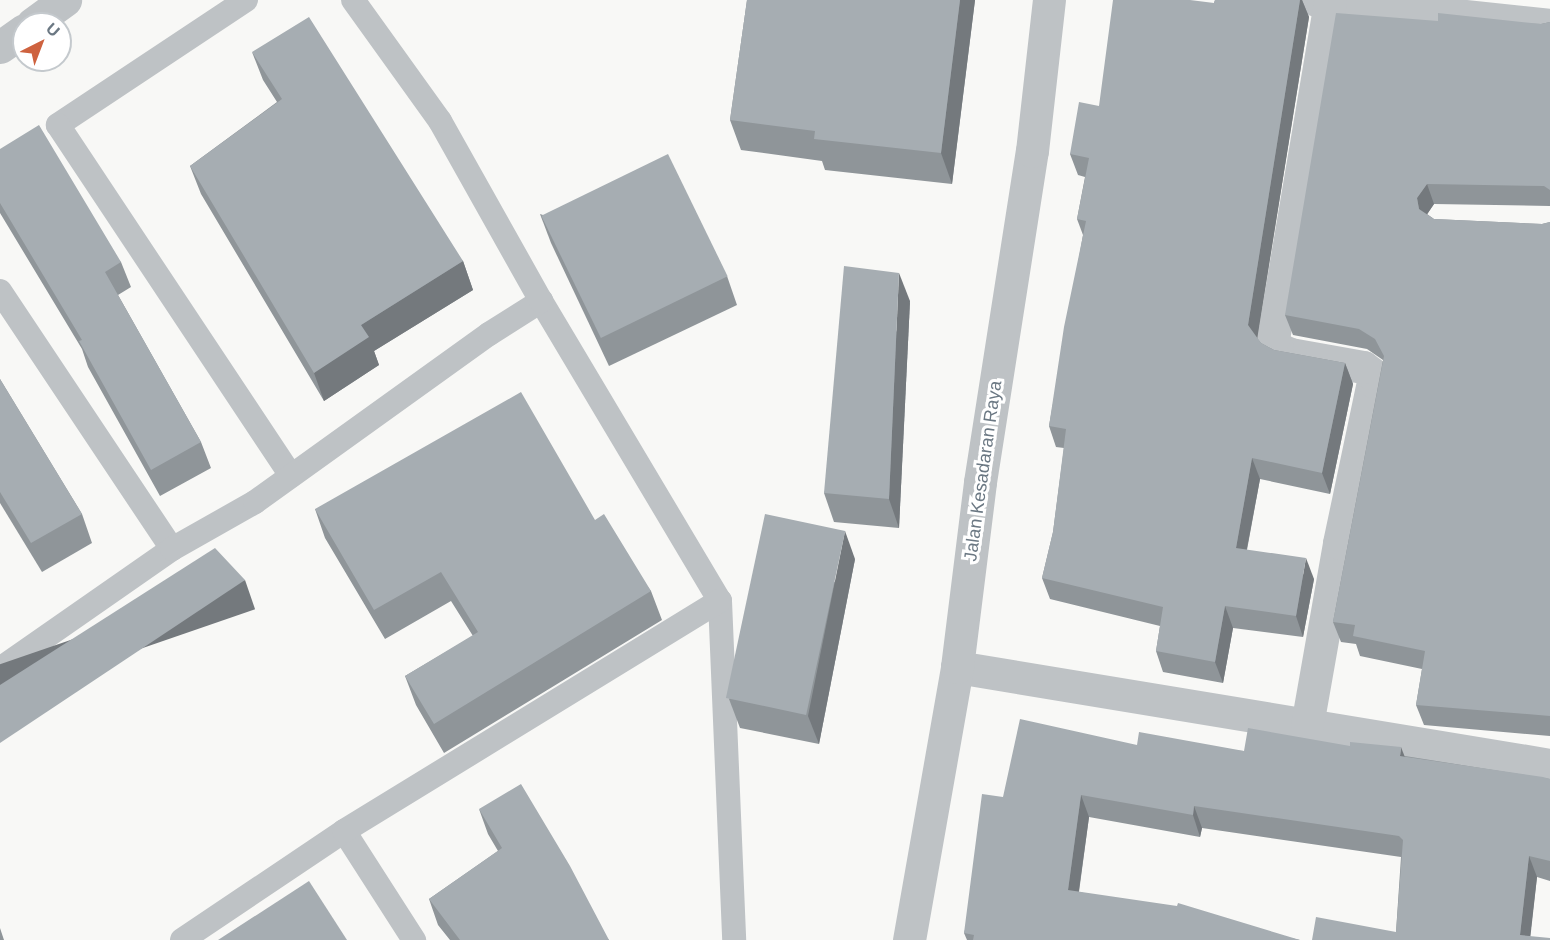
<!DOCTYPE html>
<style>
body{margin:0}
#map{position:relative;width:1550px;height:940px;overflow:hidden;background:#f8f8f6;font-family:Helvetica,sans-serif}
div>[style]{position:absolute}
.lane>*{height:24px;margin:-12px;padding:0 12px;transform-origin:12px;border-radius:12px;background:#bec2c5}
.street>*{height:33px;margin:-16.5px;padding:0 16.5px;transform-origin:16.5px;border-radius:16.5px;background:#bec2c5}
.wall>*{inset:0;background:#8f9599}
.shaded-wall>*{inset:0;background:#74797d;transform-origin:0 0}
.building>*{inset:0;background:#a6adb2;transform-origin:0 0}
span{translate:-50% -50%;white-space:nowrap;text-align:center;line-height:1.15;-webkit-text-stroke:6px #fff;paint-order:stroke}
.street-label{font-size:18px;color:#6b7883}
.north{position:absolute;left:12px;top:12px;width:60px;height:60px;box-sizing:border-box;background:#fff;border:2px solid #c4c9cd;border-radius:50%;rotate:42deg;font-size:16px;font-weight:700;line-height:24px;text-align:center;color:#6b7883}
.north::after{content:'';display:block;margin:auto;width:21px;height:27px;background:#ce623f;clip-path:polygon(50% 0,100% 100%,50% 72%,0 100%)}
</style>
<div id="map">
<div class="lane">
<div style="left:246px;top:0;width:226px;rotate:146.4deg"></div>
<div style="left:58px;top:125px;width:421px;rotate:56.4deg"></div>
<div style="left:0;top:291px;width:310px;rotate:56.3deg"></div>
<div style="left:541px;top:301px;width:349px;rotate:59.2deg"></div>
<div style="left:720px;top:601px;width:339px;rotate:87.6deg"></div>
<div style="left:0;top:669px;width:210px;rotate:-34.9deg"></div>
<div style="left:172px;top:549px;width:95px;rotate:-29.5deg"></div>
<div style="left:255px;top:502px;width:288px;rotate:-35.7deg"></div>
<div style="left:489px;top:334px;width:62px;rotate:-32.4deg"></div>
<div style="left:541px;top:301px;width:206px;rotate:-119.3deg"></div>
<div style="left:440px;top:121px;width:149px;rotate:-125.7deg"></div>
<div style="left:344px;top:831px;width:130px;rotate:57.3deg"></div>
<div style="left:182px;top:940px;width:195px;rotate:-33.9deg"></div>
<div style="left:344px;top:831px;width:441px;rotate:-31.5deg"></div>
</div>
<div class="street">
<div style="left:1316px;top:0;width:235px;rotate:6.1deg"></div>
<div style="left:32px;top:24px;width:41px;rotate:-36deg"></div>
<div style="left:0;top:47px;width:29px;rotate:-35deg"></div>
<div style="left:957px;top:667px;width:601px;rotate:9.38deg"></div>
<div style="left:1307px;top:725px;width:185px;rotate:-80deg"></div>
<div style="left:1339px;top:543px;width:166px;rotate:-78.1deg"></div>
<div style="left:1373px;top:381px;width:8px;rotate:-104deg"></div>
<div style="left:1371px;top:373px;width:10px;rotate:-143deg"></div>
<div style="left:1363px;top:367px;width:74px;rotate:-169.9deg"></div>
<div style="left:1290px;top:354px;width:14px;rotate:-155deg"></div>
<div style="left:1277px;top:348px;width:10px;rotate:-114deg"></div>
<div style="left:1273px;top:339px;width:342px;rotate:-80.4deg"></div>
<div style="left:909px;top:940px;width:277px;rotate:-80deg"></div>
<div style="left:957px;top:667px;width:186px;rotate:-82.9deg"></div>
<div style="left:980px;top:482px;width:335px;rotate:-81.1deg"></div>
<div style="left:1032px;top:151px;width:152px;rotate:-83.6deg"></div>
</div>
<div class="wall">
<div style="clip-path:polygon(747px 0,975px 0,952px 184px,825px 170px,822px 161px,741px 150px,730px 120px)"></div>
<div style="clip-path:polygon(1215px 0,1302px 0,1309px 17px,1257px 338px,1261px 343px,1274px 350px,1345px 363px,1353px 384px,1330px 494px,1260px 479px,1247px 550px,1314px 579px,1303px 637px,1233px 628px,1223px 683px,1163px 672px,1156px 651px,1160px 626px,1050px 599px,1042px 578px,1053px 532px,1064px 448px,1056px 447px,1049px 426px,1083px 235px,1077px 219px,1085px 177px,1078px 175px,1070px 154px,1099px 106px,1214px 3px)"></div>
<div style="clip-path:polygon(1438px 21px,1541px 24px,1550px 22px,1550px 206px,1434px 204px,1427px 214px,1434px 219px,1542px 224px,1550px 222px,1550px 736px,1424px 725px,1416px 705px,1422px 669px,1360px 656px,1356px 644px,1341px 642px,1333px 622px,1383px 360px,1367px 349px,1293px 335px,1285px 315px)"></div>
<div style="clip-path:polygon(252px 52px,463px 261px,473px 290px,374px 351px,379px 365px,324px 401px,201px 194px,190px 166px,277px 102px,263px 80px)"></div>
<div style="clip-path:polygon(0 149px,121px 262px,131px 287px,118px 295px,201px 442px,211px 468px,160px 496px,88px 367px,82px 349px,0 213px)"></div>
<div style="clip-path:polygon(540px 214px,727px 276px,737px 305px,609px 366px,551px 243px)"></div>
<div style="clip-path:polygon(910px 301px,899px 528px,834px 522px,824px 493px)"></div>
<div style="clip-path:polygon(0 379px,82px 514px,92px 543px,42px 572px,0 503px)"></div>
<div style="clip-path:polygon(315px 509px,595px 520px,651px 591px,662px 620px,444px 753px,416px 705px,405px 676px,473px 636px,451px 601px,385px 639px,325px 538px)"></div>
<div style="clip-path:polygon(855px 559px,819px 744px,740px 728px,729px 699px)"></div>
<div style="clip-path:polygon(1137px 745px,1244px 751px,1350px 746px,1405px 756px,1550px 779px,1550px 881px,1537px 877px,1530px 936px,1396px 932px,1401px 857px,1202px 828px,1200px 837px,1089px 817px,1079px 892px,1300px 940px,967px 940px,964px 933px,1003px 797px)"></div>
<div style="clip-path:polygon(479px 809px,609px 940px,450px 940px,438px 925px,429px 899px,498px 851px,488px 834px)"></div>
<div style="clip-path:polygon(0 928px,4px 940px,0 940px)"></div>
</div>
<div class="shaded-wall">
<div style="clip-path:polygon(960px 0,975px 0,952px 184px,941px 153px)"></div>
<div style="clip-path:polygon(1300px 0,1302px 0,1309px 17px,1256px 346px,1248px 325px)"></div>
<div style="clip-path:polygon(1427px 184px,1434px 204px,1424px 219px,1419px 209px,1417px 198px)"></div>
<div style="clip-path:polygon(463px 261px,473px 290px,374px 351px,379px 365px,324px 401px,314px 373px,361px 325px)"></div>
<div style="clip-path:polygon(899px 273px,910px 301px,899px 528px,889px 499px)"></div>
<div style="clip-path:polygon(1345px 363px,1353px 384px,1330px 494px,1322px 473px)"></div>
<div style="clip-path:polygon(1252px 458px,1260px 479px,1243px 569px,1236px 548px)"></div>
<div style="clip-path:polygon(845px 531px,855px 559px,819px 744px,808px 716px)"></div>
<div style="clip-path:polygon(1306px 558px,1314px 579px,1303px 637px,1296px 616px)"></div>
<div style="left:245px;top:580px;width:31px;height:294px;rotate:71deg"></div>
<div style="clip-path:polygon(1225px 606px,1233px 628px,1223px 683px,1215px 662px)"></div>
<div style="clip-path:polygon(1401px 747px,1409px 768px,1400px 756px)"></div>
<div style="clip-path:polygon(1081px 795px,1089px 817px,1076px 911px,1068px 890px)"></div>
<div style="clip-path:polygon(1194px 806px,1202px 828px,1200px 837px,1193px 815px)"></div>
<div style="clip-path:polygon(1529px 856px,1537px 877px,1530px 940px,1520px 935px)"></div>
</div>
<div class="building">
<div style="clip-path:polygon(747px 0,960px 0,941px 153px,814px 139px,815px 131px,730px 120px)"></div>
<div style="clip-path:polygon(1113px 0,1190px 0,1214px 3px,1215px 0,1300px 0,1248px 325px,1261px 343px,1274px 350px,1345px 363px,1322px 473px,1252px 458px,1236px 548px,1306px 558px,1296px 616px,1225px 606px,1215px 662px,1156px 651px,1163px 607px,1042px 578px,1053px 532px,1066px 429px,1049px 426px,1064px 327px,1086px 221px,1077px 219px,1089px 158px,1070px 154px,1079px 102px,1099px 106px)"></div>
<div style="clip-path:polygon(1336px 13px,1438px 21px,1438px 13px,1541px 24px,1550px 22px,1550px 190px,1544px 186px,1427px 184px,1417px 198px,1419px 209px,1434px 219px,1542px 224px,1550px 222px,1550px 716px,1416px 705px,1425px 651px,1353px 636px,1355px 625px,1333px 622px,1384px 356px,1375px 339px,1359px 329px,1285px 315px)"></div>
<div style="clip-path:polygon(309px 17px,463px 261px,361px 325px,369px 337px,314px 373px,190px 166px,282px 99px,252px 52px)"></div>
<div style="clip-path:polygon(39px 125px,121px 262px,105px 272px,201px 442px,151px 470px,79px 341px,82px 340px,0 203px,0 149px)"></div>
<div style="left:668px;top:154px;width:136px;height:141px;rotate:64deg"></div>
<div style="clip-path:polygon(844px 266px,899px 273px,889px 499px,824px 493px)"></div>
<div style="clip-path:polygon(0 379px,82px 514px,31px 543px,0 492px)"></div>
<div style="clip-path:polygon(521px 392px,595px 520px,604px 514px,651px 591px,434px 724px,405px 676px,478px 632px,441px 572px,374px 610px,315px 509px)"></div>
<div style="left:765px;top:514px;width:82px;height:188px;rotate:12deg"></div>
<div style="clip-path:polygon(215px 548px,245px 580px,0 743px,0 685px)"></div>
<div style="clip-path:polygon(1020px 719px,1137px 745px,1139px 732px,1244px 751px,1248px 728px,1350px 746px,1350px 742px,1401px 747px,1400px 756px,1543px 777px,1550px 779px,1550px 861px,1529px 856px,1520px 935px,1550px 938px,1550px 940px,1312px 940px,1316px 917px,1396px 932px,1403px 840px,1399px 836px,1194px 806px,1193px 815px,1081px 795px,1068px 890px,1177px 906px,1178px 903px,1300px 940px,973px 940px,974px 935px,964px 933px,982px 794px,1003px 797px)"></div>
<div style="clip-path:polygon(521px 784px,570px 866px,609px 940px,460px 940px,429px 899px,502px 848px,479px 809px)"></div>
<div style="clip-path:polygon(309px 881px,347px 940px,218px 940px)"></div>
</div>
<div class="street-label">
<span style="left:983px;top:471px;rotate:-82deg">Jalan Kesadaran Raya</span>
</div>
<div class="north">U</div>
</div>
